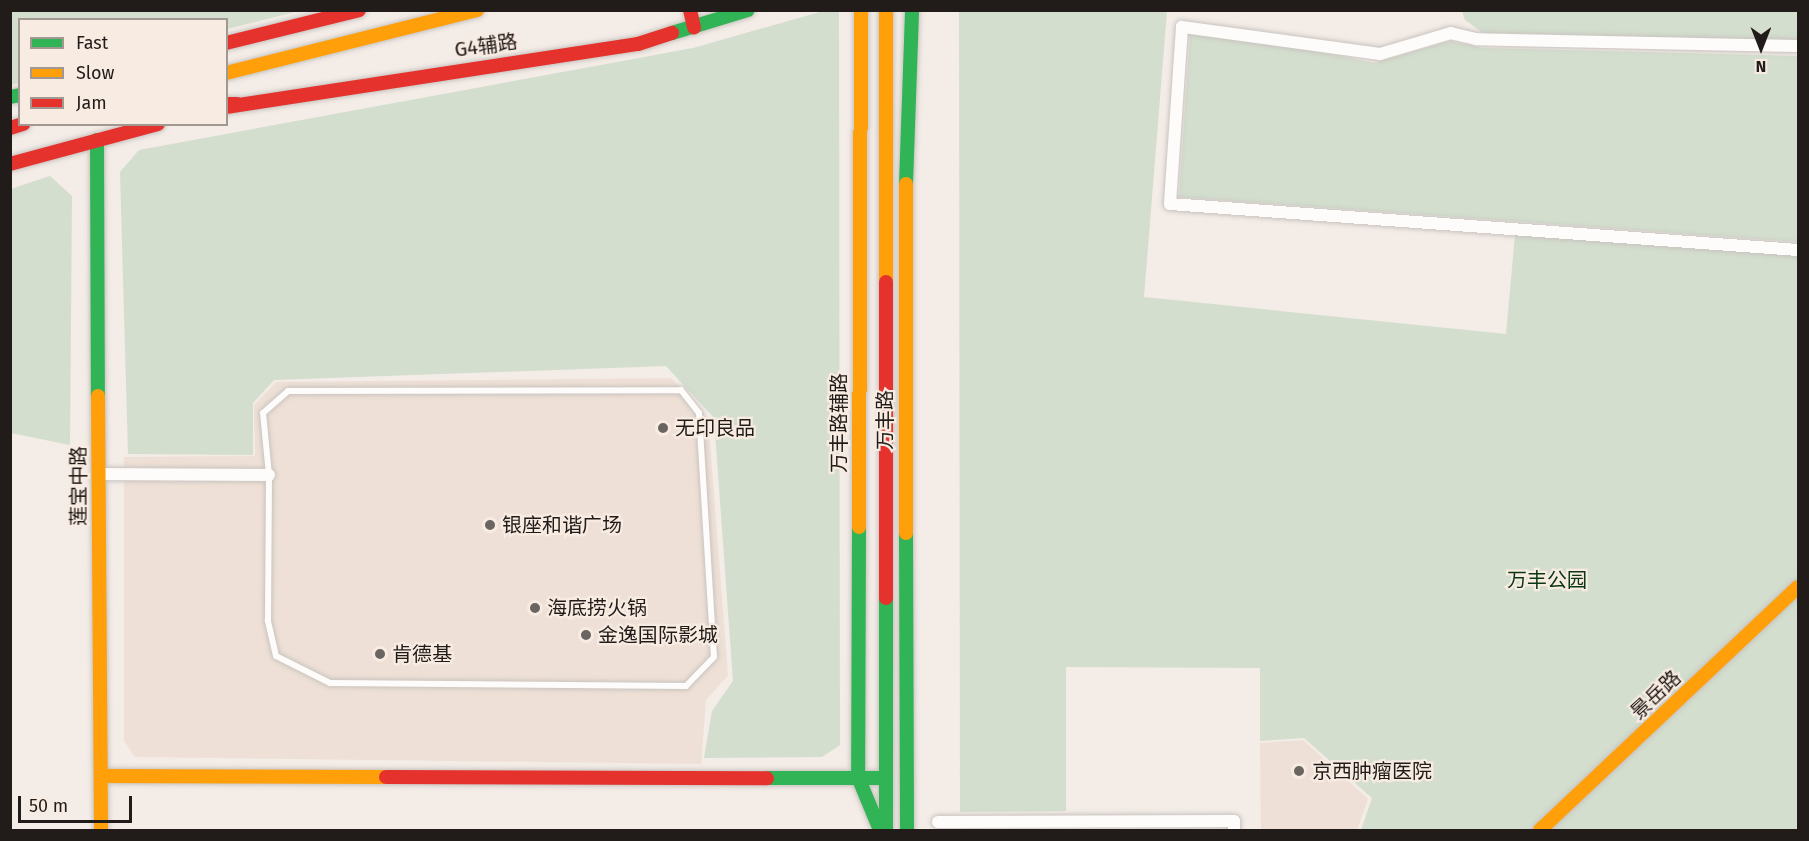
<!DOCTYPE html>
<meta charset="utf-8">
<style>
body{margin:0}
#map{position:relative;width:1809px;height:841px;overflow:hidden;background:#f3ece7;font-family:"Fira Sans","Noto Sans SC",sans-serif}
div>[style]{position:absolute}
.built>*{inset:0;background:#eee0d6}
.green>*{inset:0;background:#d3dece}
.roads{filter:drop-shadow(0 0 2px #c9c3bf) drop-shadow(0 0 2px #c9c3bf)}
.lane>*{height:6px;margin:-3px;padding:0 3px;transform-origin:3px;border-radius:3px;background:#fdfcfb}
.street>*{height:12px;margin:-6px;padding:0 6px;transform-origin:6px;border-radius:6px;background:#fdfcfb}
.fast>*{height:14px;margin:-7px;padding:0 7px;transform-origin:7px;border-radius:7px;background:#30b455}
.slow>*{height:14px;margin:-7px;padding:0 7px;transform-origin:7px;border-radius:7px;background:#ff9f0a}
.jam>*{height:14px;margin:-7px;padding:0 7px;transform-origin:7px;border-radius:7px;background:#e5322d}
.dots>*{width:16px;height:16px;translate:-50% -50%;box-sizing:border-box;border:3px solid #f8ebe2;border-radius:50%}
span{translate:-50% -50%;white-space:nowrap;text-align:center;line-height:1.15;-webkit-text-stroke:4.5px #f8ebe2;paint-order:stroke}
.street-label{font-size:20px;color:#211c19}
.poi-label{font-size:20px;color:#211c19}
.left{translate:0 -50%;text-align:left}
.park-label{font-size:20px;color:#093812}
.frame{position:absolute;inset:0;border:12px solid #211c19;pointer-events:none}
.legend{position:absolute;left:18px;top:18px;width:210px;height:108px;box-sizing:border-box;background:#f8ebe2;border:2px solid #a29892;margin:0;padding:8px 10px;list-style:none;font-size:18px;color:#211c19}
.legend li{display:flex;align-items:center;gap:12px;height:30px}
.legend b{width:30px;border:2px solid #a29892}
.north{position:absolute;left:1731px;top:18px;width:60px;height:60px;-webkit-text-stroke:4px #f8ebe2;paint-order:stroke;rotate:180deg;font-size:16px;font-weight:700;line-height:24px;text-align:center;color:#211c19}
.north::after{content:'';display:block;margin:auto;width:21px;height:27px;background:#211c19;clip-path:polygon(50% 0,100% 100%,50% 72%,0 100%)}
.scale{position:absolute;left:18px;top:796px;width:114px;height:27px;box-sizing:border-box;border:3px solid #211c19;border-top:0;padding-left:8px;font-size:18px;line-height:21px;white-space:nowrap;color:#211c19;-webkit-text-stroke:4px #f8ebe2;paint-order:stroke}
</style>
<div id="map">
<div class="built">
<div style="clip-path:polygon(671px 378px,708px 418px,728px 675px,706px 700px,701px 764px,135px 757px,124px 741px,124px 457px,255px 456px,254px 405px,276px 382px)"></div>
<div style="clip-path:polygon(1303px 740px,1368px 799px,1357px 830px,1261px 830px,1260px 743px)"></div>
</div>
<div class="green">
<div style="clip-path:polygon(11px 10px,299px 10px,299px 11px,227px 29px,226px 20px,20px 20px,19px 83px,11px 85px)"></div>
<div style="clip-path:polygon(827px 10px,839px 11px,840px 745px,822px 757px,704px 758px,712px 711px,733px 681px,714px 418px,666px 366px,274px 380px,253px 403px,253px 455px,128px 454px,120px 172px,139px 150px,693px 48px)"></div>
<div style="clip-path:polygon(959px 11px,1167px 11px,1144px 297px,1506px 334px,1515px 235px,1798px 255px,1798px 830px,1361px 830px,1372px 798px,1304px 738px,1260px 741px,1260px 668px,1066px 667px,1066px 811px,960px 812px)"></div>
<div style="clip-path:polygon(1462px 11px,1798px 11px,1798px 41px,1483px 33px,1465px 20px)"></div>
<div style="clip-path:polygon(1190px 35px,1277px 43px,1374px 63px,1450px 41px,1482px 48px,1798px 56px,1798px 242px,1179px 197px)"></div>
<div style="clip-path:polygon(50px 176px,72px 196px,70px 445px,11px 433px,11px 189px)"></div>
</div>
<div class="roads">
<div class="lane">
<div style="left:681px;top:390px;width:29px;rotate:52deg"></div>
<div style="left:699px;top:413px;width:244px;rotate:86.5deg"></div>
<div style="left:714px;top:657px;width:40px;rotate:134deg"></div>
<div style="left:686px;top:686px;width:356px;rotate:-179.5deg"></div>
<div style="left:330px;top:683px;width:60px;rotate:-153.4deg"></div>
<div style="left:276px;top:656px;width:37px;rotate:-103deg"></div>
<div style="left:268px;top:620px;width:145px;rotate:-89.6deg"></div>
<div style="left:269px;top:475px;width:62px;rotate:-95.5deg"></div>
<div style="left:263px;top:413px;width:33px;rotate:-41deg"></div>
<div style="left:288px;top:391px;width:393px;rotate:-0.1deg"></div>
</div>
<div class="street">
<div style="left:1798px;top:46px;width:322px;rotate:-178.8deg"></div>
<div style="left:1476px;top:39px;width:26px;rotate:-167deg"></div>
<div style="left:1451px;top:33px;width:74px;rotate:163.5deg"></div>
<div style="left:1380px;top:54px;width:200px;rotate:-172.2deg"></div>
<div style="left:1182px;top:27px;width:177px;rotate:93.9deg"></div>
<div style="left:1170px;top:204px;width:630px;rotate:4.19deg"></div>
<div style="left:99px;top:474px;width:170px;rotate:0.3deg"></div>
<div style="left:938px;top:822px;width:296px;rotate:-0.2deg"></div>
<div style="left:1234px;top:821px;width:9px;rotate:90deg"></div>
</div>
<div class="fast">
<div style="left:672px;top:33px;width:79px;rotate:-16.8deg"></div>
<div style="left:10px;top:97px;width:10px;rotate:-11deg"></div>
<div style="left:97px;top:140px;width:256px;rotate:89.8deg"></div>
<div style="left:906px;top:184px;width:174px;rotate:-88deg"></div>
<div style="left:859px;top:527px;width:250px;rotate:90.2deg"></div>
<div style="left:858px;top:777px;width:57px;rotate:67.5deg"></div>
<div style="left:906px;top:533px;width:297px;rotate:89.8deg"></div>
<div style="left:886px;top:598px;width:232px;rotate:90deg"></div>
<div style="left:767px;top:778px;width:119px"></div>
</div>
<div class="slow">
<div style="left:886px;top:10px;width:272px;rotate:90deg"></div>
<div style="left:226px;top:73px;width:259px;rotate:-14.1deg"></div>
<div style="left:98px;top:396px;width:434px;rotate:89.6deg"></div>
<div style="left:859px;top:527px;width:517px;rotate:-89.78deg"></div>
<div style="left:906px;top:533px;width:349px;rotate:-90deg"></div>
<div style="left:101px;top:776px;width:285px;rotate:0.2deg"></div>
<div style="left:1540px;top:830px;width:354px;rotate:-43.3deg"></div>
</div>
<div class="jam">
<div style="left:690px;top:10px;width:18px;rotate:77deg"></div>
<div style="left:226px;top:43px;width:137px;rotate:-13.9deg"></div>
<div style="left:226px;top:104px;width:11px"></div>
<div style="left:226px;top:107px;width:417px;rotate:-8.7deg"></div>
<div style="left:638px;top:44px;width:36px;rotate:-18deg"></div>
<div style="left:10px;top:128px;width:14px;rotate:-17deg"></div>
<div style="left:10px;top:164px;width:153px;rotate:-15.1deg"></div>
<div style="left:886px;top:282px;width:316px;rotate:90deg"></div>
<div style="left:386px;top:777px;width:381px;rotate:0.2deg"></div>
</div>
</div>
<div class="dots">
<div style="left:663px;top:428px;background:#6a6561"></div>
<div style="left:490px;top:525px;background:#6a6561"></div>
<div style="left:535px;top:608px;background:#6a6561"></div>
<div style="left:586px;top:635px;background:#6a6561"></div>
<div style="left:380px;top:654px;background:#6a6561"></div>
<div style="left:1299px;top:771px;background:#6a6561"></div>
</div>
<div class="street-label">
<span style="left:486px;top:46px;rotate:-8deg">G4辅路</span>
<span style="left:885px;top:420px;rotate:-90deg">万丰路</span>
<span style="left:839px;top:423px;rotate:-90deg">万丰路辅路</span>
<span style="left:79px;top:486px;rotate:-90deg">莲宝中路</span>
<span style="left:1656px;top:695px;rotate:-43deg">景岳路</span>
</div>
<div class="poi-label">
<span class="left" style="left:675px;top:428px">无印良品</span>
<span class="left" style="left:502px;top:525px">银座和谐广场</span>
<span class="left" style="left:547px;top:608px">海底捞火锅</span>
<span class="left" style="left:598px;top:635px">金逸国际影城</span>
<span class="left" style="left:392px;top:654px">肯德基</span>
<span class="left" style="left:1312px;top:771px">京西肿瘤医院</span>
</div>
<div class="park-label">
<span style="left:1547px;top:580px">万丰公园</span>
</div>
<div class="frame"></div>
<ul class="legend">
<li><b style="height:8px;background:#30b455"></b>Fast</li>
<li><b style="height:8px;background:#ff9f0a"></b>Slow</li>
<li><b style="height:8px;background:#e5322d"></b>Jam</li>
</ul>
<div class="north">N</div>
<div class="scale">50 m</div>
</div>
